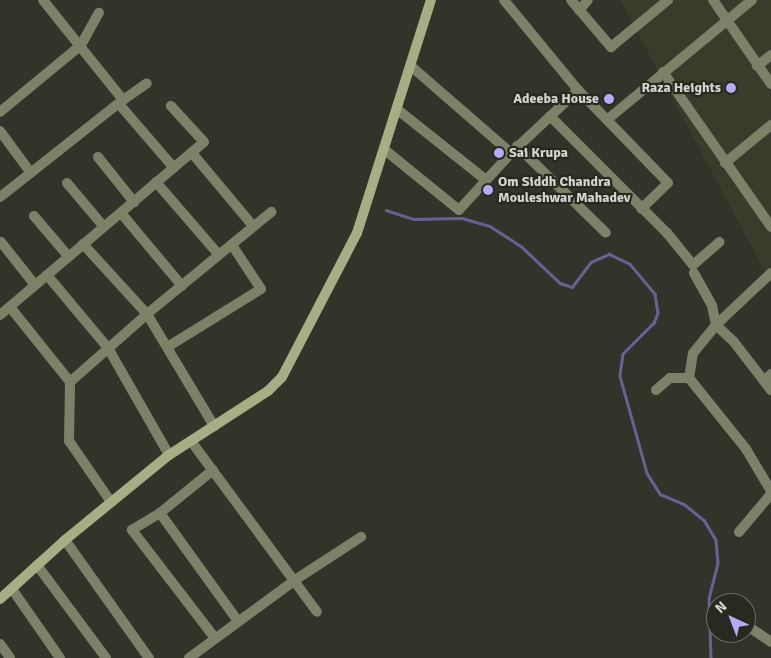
<!DOCTYPE html>
<style>
body{margin:0}
#map{position:relative;width:771px;height:658px;overflow:hidden;background:#323329;font-family:Signika,sans-serif}
div>[style]{position:absolute}
.built>*{inset:0;background:#3a3c2b}
.stream>*{height:2.5px;margin:-1.25px;padding:0 1.25px;transform-origin:1.25px;border-radius:1.25px;background:#696095}
.minor>*{height:10px;margin:-5px;padding:0 5px;transform-origin:5px;border-radius:5px;background:#7e8167}
.secondary>*{height:10px;margin:-5px;padding:0 5px;transform-origin:5px;border-radius:5px;background:#a9ad84}
.dots>*{width:14px;height:14px;translate:-50% -50%;box-sizing:border-box;border:2px solid #28291f;border-radius:50%}
span{translate:-50% -50%;white-space:nowrap;text-align:center;line-height:1.15;-webkit-text-stroke:4.5px #28291f;paint-order:stroke}
.poi-label{font-size:14px;color:#d4d5cf;font-weight:700}
.right{translate:-100% -50%;text-align:right}
.left{translate:0 -50%;text-align:left}
.north{position:absolute;left:706px;top:593px;width:50px;height:50px;box-sizing:border-box;background:#28291f;border:1px solid #6d6e65;border-radius:50%;rotate:317deg;font-size:14px;font-weight:700;line-height:20px;text-align:center;color:#d4d5cf}
.north::after{content:'';display:block;margin:auto;width:18px;height:22px;background:#b7abf8;clip-path:polygon(50% 0,100% 100%,50% 72%,0 100%)}
</style>
<div id="map">
<div class="built">
<div style="clip-path:polygon(620px 0,771px 0,771px 283px)"></div>
</div>
<div class="stream">
<div style="left:386px;top:210px;width:29px;rotate:18deg"></div>
<div style="left:414px;top:219px;width:48px;rotate:-1.2deg"></div>
<div style="left:462px;top:218px;width:29px;rotate:16deg"></div>
<div style="left:490px;top:226px;width:37px;rotate:33deg"></div>
<div style="left:521px;top:246px;width:54px;rotate:43.5deg"></div>
<div style="left:560px;top:283px;width:13px;rotate:18deg"></div>
<div style="left:572px;top:287px;width:31px;rotate:-53deg"></div>
<div style="left:591px;top:262px;width:20px;rotate:-24deg"></div>
<div style="left:609px;top:254px;width:23px;rotate:25deg"></div>
<div style="left:630px;top:264px;width:39px;rotate:50deg"></div>
<div style="left:655px;top:294px;width:19px;rotate:81deg"></div>
<div style="left:658px;top:313px;width:11px;rotate:112deg"></div>
<div style="left:654px;top:323px;width:44px;rotate:135deg"></div>
<div style="left:623px;top:354px;width:22px;rotate:98deg"></div>
<div style="left:620px;top:376px;width:101px;rotate:74.4deg"></div>
<div style="left:647px;top:473px;width:25px;rotate:58deg"></div>
<div style="left:660px;top:494px;width:26px;rotate:23deg"></div>
<div style="left:684px;top:504px;width:26px;rotate:39deg"></div>
<div style="left:704px;top:520px;width:23px;rotate:59deg"></div>
<div style="left:716px;top:540px;width:23px;rotate:85deg"></div>
<div style="left:718px;top:563px;width:36px;rotate:104deg"></div>
<div style="left:709px;top:598px;width:60px;rotate:88.1deg"></div>
</div>
<div class="minor">
<div style="left:43px;top:0;width:128px;rotate:51.3deg"></div>
<div style="left:123px;top:100px;width:29px;rotate:-35deg"></div>
<div style="left:504px;top:0;width:117px;rotate:50.6deg"></div>
<div style="left:571px;top:0;width:62px;rotate:49.6deg"></div>
<div style="left:611px;top:47px;width:74px;rotate:-39.5deg"></div>
<div style="left:713px;top:0;width:102px;rotate:55.4deg"></div>
<div style="left:579px;top:10px;width:13px;rotate:-48deg"></div>
<div style="left:757px;top:66px;width:18px;rotate:-38deg"></div>
<div style="left:412px;top:67px;width:131px;rotate:41deg"></div>
<div style="left:511px;top:153px;width:92px;rotate:-43.2deg"></div>
<div style="left:578px;top:90px;width:129px;rotate:45.9deg"></div>
<div style="left:668px;top:183px;width:37px;rotate:136deg"></div>
<div style="left:663px;top:72px;width:189px;rotate:55.1deg"></div>
<div style="left:119px;top:104px;width:84px;rotate:49.3deg"></div>
<div style="left:398px;top:110px;width:112px;rotate:38.5deg"></div>
<div style="left:0;top:112px;width:105px;rotate:-39.6deg"></div>
<div style="left:81px;top:45px;width:37px;rotate:-61deg"></div>
<div style="left:550px;top:116px;width:165px;rotate:45deg"></div>
<div style="left:667px;top:233px;width:41px;rotate:50.9deg"></div>
<div style="left:693px;top:265px;width:35px;rotate:-41deg"></div>
<div style="left:608px;top:119px;width:187px;rotate:-39.6deg"></div>
<div style="left:0;top:131px;width:52px;rotate:53.6deg"></div>
<div style="left:517px;top:146px;width:124px;rotate:44.3deg"></div>
<div style="left:385px;top:150px;width:95px;rotate:39deg"></div>
<div style="left:459px;top:210px;width:77px;rotate:-47.6deg"></div>
<div style="left:192px;top:153px;width:95px;rotate:50.1deg"></div>
<div style="left:98px;top:157px;width:58px;rotate:51.3deg"></div>
<div style="left:725px;top:163px;width:60px;rotate:-39.6deg"></div>
<div style="left:156px;top:182px;width:96px;rotate:49.2deg"></div>
<div style="left:67px;top:183px;width:57px;rotate:49.9deg"></div>
<div style="left:0;top:197px;width:157px;rotate:-38.3deg"></div>
<div style="left:121px;top:213px;width:95px;rotate:50.1deg"></div>
<div style="left:34px;top:216px;width:52px;rotate:49.6deg"></div>
<div style="left:1px;top:242px;width:55px;rotate:51.7deg"></div>
<div style="left:83px;top:244px;width:95px;rotate:47.6deg"></div>
<div style="left:147px;top:314px;width:131px;rotate:59.1deg"></div>
<div style="left:694px;top:273px;width:38px;rotate:61deg"></div>
<div style="left:712px;top:306px;width:19px;rotate:78deg"></div>
<div style="left:716px;top:325px;width:36px;rotate:129deg"></div>
<div style="left:693px;top:353px;width:25px;rotate:99deg"></div>
<div style="left:689px;top:378px;width:91px;rotate:51.2deg"></div>
<div style="left:746px;top:449px;width:49px;rotate:59.2deg"></div>
<div style="left:771px;top:273px;width:76px;rotate:136.6deg"></div>
<div style="left:716px;top:325px;width:25px;rotate:43deg"></div>
<div style="left:734px;top:342px;width:61px;rotate:52.4deg"></div>
<div style="left:47px;top:275px;width:95px;rotate:50.1deg"></div>
<div style="left:108px;top:348px;width:123px;rotate:60.3deg"></div>
<div style="left:10px;top:307px;width:96px;rotate:51.3deg"></div>
<div style="left:0;top:315px;width:267px;rotate:-40.3deg"></div>
<div style="left:204px;top:142px;width:49px;rotate:-132.5deg"></div>
<div style="left:169px;top:346px;width:108px;rotate:-31.8deg"></div>
<div style="left:261px;top:289px;width:53px;rotate:-123.4deg"></div>
<div style="left:764px;top:381px;width:10px;rotate:-45deg"></div>
<div style="left:656px;top:390px;width:18px;rotate:-41deg"></div>
<div style="left:670px;top:378px;width:19px"></div>
<div style="left:191px;top:441px;width:212px;rotate:53.6deg"></div>
<div style="left:213px;top:470px;width:68px;rotate:140.9deg"></div>
<div style="left:160px;top:513px;width:33px;rotate:149deg"></div>
<div style="left:132px;top:530px;width:136px;rotate:52.5deg"></div>
<div style="left:111px;top:502px;width:74px;rotate:-124.5deg"></div>
<div style="left:69px;top:441px;width:59px;rotate:-89deg"></div>
<div style="left:70px;top:382px;width:103px;rotate:-41.4deg"></div>
<div style="left:147px;top:314px;width:161px;rotate:-39.4deg"></div>
<div style="left:160px;top:513px;width:133px;rotate:54.2deg"></div>
<div style="left:739px;top:532px;width:50px;rotate:-49.9deg"></div>
<div style="left:65px;top:540px;width:145px;rotate:54.6deg"></div>
<div style="left:37px;top:565px;width:116px;rotate:53.4deg"></div>
<div style="left:12px;top:589px;width:84px;rotate:55.2deg"></div>
<div style="left:746px;top:625px;width:30px;rotate:34deg"></div>
<div style="left:0;top:644px;width:17px;rotate:54deg"></div>
<div style="left:189px;top:658px;width:132px;rotate:-36.3deg"></div>
<div style="left:295px;top:580px;width:79px;rotate:-33.1deg"></div>
</div>
<div class="secondary">
<div style="left:0;top:599px;width:88px;rotate:-42.2deg"></div>
<div style="left:65px;top:540px;width:134px;rotate:-39.3deg"></div>
<div style="left:169px;top:455px;width:118px;rotate:-32.9deg"></div>
<div style="left:268px;top:391px;width:20px;rotate:-45deg"></div>
<div style="left:282px;top:377px;width:162px;rotate:-62.5deg"></div>
<div style="left:357px;top:233px;width:244px;rotate:-72.4deg"></div>
</div>
<div class="dots">
<div style="left:731px;top:88px;background:#b7abf8"></div>
<div style="left:609px;top:99px;background:#b7abf8"></div>
<div style="left:499px;top:153px;background:#b7abf8"></div>
<div style="left:488px;top:190px;background:#b7abf8"></div>
</div>
<div class="poi-label">
<span class="right" style="left:721px;top:88px">Raza Heights</span>
<span class="right" style="left:599px;top:99px">Adeeba House</span>
<span class="left" style="left:509px;top:153px">Sai Krupa</span>
<span class="left" style="left:498px;top:190px">Om Siddh Chandra<br>Mouleshwar Mahadev</span>
</div>
<div class="north">N</div>
</div>
